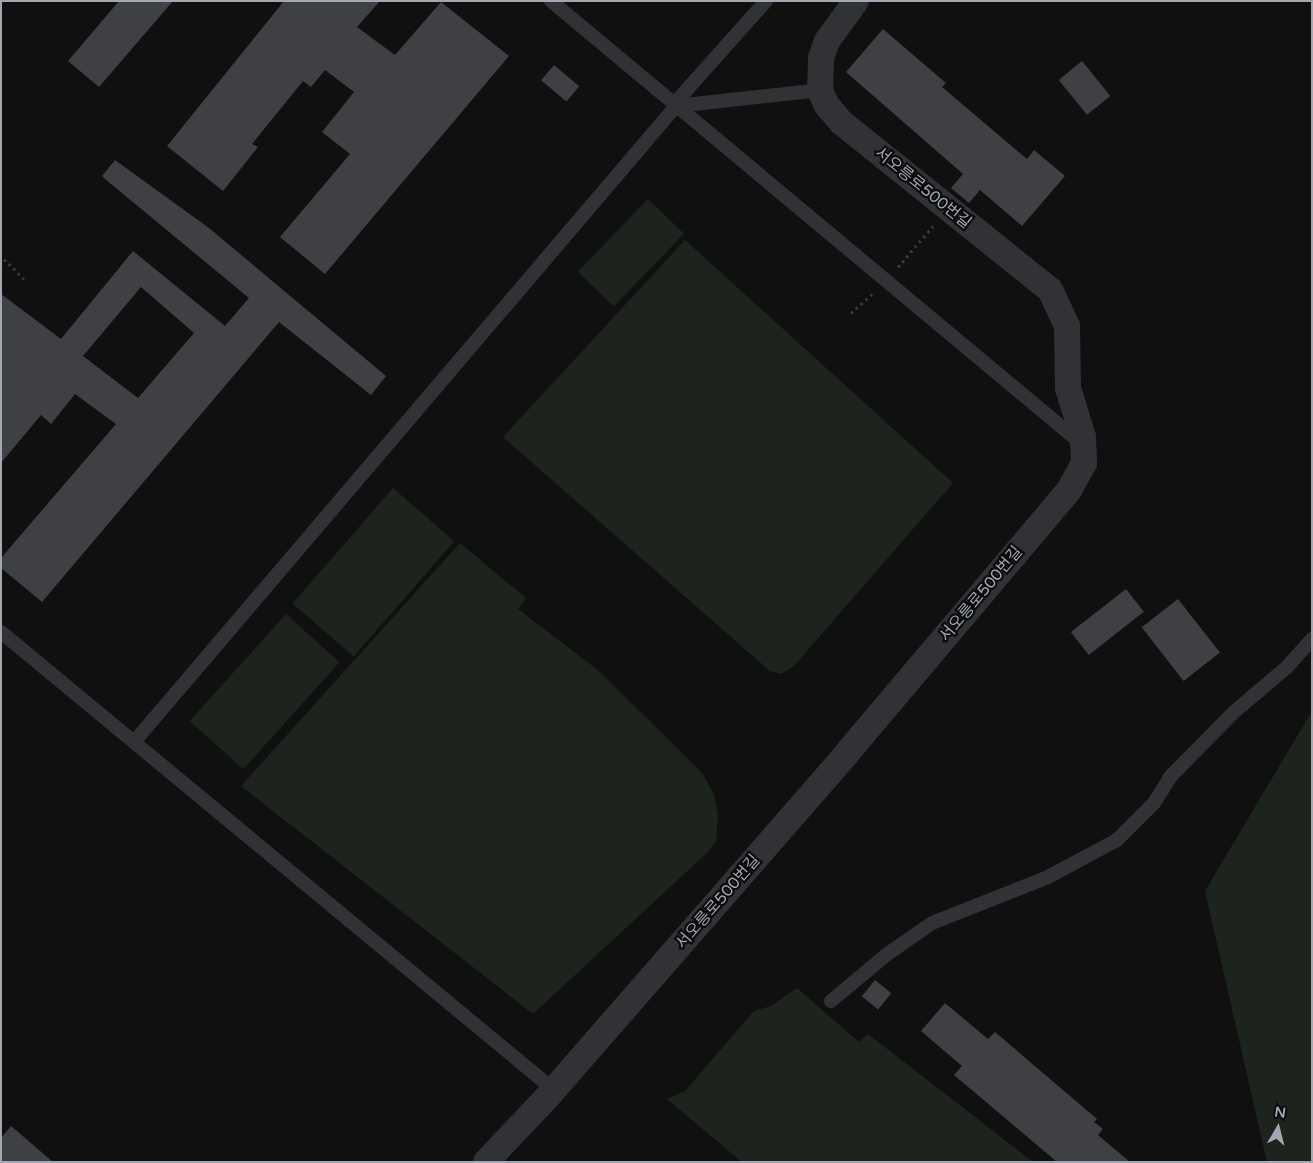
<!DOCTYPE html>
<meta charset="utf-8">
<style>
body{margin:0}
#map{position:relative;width:1313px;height:1163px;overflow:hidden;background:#101011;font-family:"Varela Round","Noto Sans KR",sans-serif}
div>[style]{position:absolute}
.green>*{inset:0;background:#1d241d;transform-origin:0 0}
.building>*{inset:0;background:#3f4044;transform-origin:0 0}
.path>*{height:3px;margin-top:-1.5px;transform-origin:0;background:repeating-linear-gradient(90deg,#37393d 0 2.5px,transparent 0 6.5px)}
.service>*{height:14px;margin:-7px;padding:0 7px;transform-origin:7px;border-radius:7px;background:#313236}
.minor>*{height:26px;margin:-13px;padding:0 13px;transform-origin:13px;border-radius:13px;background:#313236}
span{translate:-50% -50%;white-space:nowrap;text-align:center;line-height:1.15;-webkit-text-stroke:4.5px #0b0b0c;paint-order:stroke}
.street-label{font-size:16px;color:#a2a7b1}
.frame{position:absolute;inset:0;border:2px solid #a2a7b1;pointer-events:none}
.north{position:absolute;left:1253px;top:1103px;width:50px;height:50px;-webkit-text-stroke:4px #0b0b0c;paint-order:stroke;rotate:8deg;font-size:14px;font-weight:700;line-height:20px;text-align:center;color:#a2a7b1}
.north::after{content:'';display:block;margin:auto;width:18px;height:22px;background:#a2a7b1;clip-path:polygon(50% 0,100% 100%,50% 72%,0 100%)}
</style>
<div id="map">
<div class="green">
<div style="left:648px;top:199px;width:50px;height:101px;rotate:44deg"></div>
<div style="clip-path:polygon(685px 240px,953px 483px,794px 666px,781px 674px,770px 671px,503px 437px)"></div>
<div style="left:393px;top:488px;width:81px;height:153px;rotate:41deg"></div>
<div style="clip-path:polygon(460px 543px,526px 598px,518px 609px,599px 671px,702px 773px,714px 794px,718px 815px,716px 841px,709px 851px,533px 1014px,241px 786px)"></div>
<div style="left:286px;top:614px;width:72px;height:144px;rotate:42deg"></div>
<div style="clip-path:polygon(1312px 711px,1312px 1162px,1267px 1162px,1205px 891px)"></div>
<div style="clip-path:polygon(797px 988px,859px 1042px,868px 1034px,1033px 1162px,742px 1162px,667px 1099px,685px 1091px,754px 1011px,771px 1006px)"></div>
</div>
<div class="building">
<div style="clip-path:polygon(119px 1px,173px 1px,99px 87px,68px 61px)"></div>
<div style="clip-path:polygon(284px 1px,380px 1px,357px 27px,395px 55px,441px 2px,509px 56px,325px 274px,280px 237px,350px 154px,322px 132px,354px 92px,325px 70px,311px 87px,303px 81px,252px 144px,258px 147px,223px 191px,167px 146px)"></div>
<div style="clip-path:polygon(883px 29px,946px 83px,942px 87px,1027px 159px,1034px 150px,1065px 176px,1022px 226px,980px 190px,969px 203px,951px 188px,963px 174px,846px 72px)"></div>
<div style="left:1082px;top:61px;width:45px;height:30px;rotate:51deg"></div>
<div style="left:554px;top:65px;width:33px;height:20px;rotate:40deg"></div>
<div style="clip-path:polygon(evenodd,115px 160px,209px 228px,386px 376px,371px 395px,279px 322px,42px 602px,1px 568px,1px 558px,116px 424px,75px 394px,51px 424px,41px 415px,1px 463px,1px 294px,61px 339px,133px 251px,225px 326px,249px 298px,105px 179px,102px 176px,115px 160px,141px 287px,194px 333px,138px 398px,83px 356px,141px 287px)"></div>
<div style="left:1126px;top:589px;width:29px;height:70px;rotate:52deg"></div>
<div style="left:1178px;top:599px;width:68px;height:46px;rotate:52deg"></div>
<div style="left:875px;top:980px;width:21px;height:21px;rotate:39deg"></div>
<div style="clip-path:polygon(945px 1003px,988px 1039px,995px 1032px,1097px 1119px,1094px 1122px,1103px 1129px,1098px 1135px,1130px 1162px,1057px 1162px,954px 1075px,962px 1066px,921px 1031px)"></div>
<div style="clip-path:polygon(11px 1126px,53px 1162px,1px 1162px,1px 1138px)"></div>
</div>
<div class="path">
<div style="left:4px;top:259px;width:31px;rotate:45deg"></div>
<div style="left:898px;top:267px;width:54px;rotate:-49.5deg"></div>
<div style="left:851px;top:313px;width:30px;rotate:-42deg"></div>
</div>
<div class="service">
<div style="left:551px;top:1px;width:692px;rotate:39.84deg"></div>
<div style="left:674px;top:104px;width:138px;rotate:-48.2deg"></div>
<div style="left:1px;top:632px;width:718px;rotate:39.63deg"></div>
<div style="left:134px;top:742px;width:836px;rotate:-49.56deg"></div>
<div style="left:676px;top:106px;width:145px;rotate:-6.3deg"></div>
<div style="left:831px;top:1001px;width:72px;rotate:-39.9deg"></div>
<div style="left:886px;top:955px;width:56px;rotate:-34.8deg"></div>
<div style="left:932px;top:923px;width:125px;rotate:-21.6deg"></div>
<div style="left:1048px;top:877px;width:78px;rotate:-28.2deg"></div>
<div style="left:1117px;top:840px;width:52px;rotate:-45deg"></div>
<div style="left:1154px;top:803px;width:31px;rotate:-58deg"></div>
<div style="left:1170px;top:777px;width:91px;rotate:-45.4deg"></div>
<div style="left:1234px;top:712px;width:70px;rotate:-40.3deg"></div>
<div style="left:1287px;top:667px;width:38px;rotate:-48deg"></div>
</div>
<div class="minor">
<div style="left:486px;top:1162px;width:93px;rotate:-46.7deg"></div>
<div style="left:550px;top:1094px;width:452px;rotate:-48.9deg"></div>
<div style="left:847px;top:753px;width:344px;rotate:-49.8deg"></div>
<div style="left:1069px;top:490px;width:31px;rotate:-61deg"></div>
<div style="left:1084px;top:463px;width:26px;rotate:-92deg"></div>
<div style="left:1083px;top:437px;width:51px;rotate:-107deg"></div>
<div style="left:1068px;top:388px;width:62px;rotate:-90.9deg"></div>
<div style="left:1067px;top:326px;width:40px;rotate:-115deg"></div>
<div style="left:1050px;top:290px;width:268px;rotate:-141.2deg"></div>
<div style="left:841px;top:122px;width:23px;rotate:-130deg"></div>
<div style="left:826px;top:104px;width:15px;rotate:-113deg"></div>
<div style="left:820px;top:90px;width:32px;rotate:-88deg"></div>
<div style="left:821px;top:58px;width:18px;rotate:-71deg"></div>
<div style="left:827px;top:41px;width:49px;rotate:-54.1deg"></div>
</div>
<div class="street-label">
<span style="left:923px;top:188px;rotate:39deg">서오릉로500번길</span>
<span style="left:981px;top:594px;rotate:-50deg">서오릉로500번길</span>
<span style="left:718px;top:902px;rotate:-49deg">서오릉로500번길</span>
</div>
<div class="frame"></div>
<div class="north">N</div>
</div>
